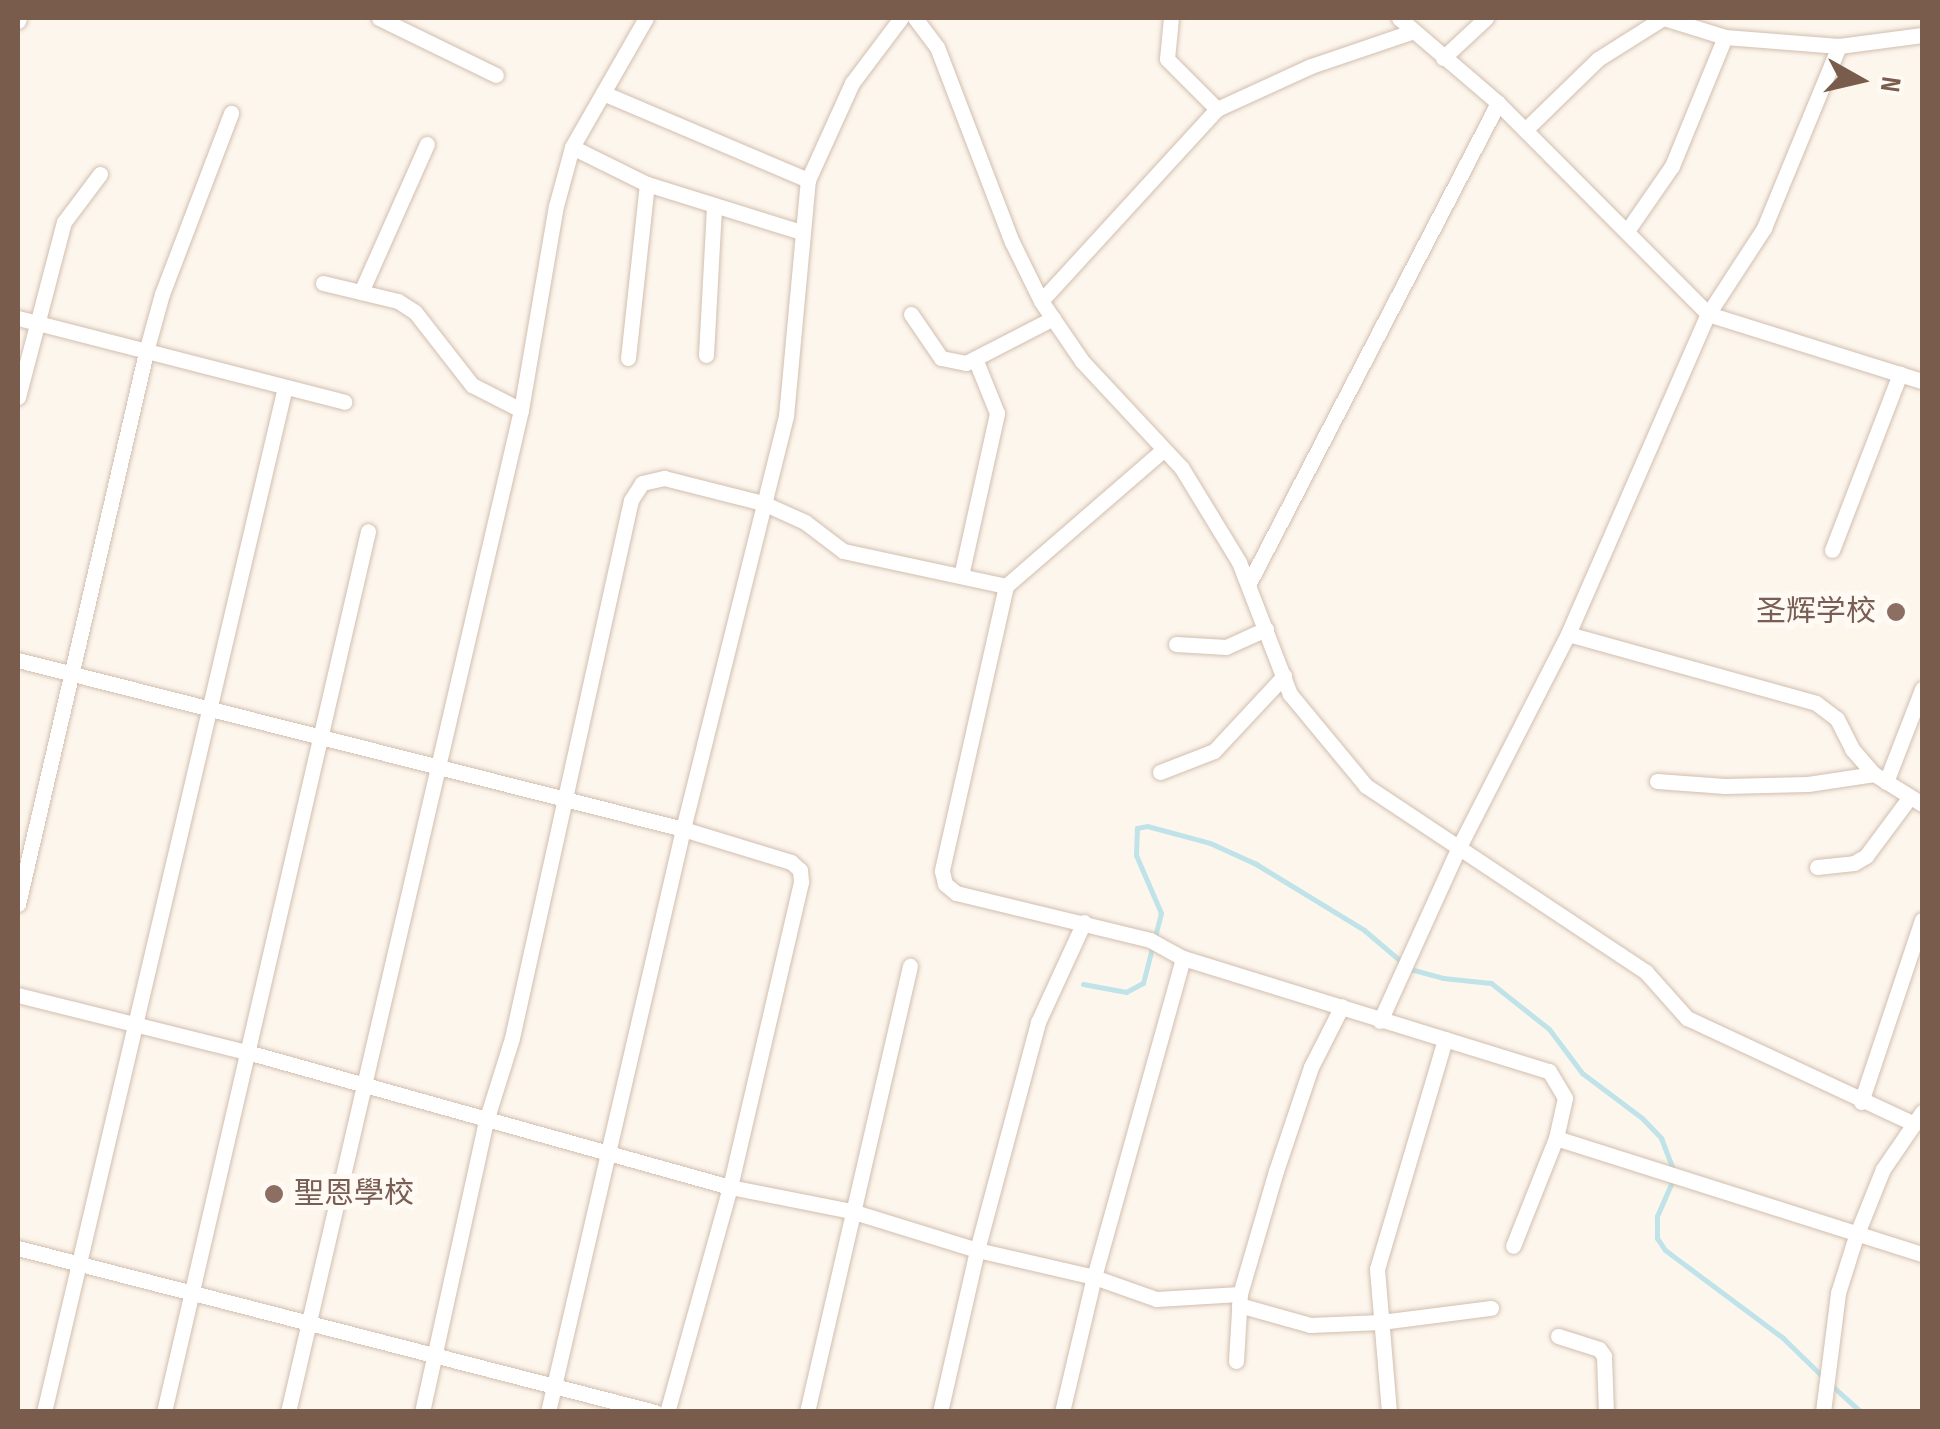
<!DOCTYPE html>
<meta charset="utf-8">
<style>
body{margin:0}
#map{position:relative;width:1940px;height:1429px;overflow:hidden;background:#fdf6ec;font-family:"Sofia Sans Condensed","Noto Sans SC",sans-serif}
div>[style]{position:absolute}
.stream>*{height:5px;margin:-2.5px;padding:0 2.5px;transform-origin:2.5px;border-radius:2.5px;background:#bfe3e8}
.roads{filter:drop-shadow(0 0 2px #d1beb0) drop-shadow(0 0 2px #d1beb0)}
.minor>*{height:15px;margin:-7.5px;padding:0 7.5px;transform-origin:7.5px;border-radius:7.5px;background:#fff}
.dots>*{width:28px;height:28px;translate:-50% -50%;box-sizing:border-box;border:5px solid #fffaf3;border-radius:50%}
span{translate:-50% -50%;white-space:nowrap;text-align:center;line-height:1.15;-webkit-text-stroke:10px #fffaf3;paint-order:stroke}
.education-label{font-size:30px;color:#785e54}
.right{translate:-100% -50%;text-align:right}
.left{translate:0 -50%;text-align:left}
.frame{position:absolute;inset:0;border:20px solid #7a5c4d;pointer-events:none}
.north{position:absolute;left:1810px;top:30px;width:100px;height:100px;-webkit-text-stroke:8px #fffaf3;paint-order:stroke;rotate:98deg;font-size:28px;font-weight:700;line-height:40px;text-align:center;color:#7a5c4d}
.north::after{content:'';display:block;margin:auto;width:35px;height:45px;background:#7a5c4d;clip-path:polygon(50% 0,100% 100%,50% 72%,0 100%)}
</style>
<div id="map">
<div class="stream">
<div style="left:1083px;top:984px;width:44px;rotate:10.5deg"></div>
<div style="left:1126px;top:992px;width:19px;rotate:-28deg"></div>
<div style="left:1143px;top:983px;width:72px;rotate:-75.6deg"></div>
<div style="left:1161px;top:913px;width:63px;rotate:-113.3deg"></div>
<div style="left:1136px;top:855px;width:27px;rotate:-88deg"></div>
<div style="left:1137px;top:828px;width:10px;rotate:-11deg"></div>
<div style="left:1147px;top:826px;width:65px;rotate:15.1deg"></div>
<div style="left:1210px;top:843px;width:51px;rotate:24.5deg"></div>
<div style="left:1256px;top:864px;width:127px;rotate:31.4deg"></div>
<div style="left:1364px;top:930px;width:60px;rotate:40.3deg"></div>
<div style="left:1410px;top:969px;width:34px;rotate:15deg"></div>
<div style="left:1443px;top:978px;width:48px;rotate:5.9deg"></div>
<div style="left:1491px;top:983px;width:74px;rotate:38.4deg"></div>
<div style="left:1549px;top:1029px;width:55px;rotate:53.1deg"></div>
<div style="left:1582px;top:1073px;width:75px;rotate:36.9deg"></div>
<div style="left:1642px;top:1118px;width:28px;rotate:46deg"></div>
<div style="left:1661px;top:1138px;width:40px;rotate:69deg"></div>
<div style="left:1675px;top:1175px;width:45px;rotate:113.7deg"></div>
<div style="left:1657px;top:1216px;width:22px;rotate:90deg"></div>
<div style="left:1657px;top:1238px;width:14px;rotate:56deg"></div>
<div style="left:1665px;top:1250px;width:147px;rotate:36.7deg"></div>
<div style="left:1783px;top:1338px;width:54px;rotate:44.3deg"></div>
<div style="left:1830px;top:1384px;width:42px;rotate:42.1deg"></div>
</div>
<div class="roads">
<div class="minor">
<div style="left:379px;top:18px;width:130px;rotate:26deg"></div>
<div style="left:915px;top:18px;width:36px;rotate:53deg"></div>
<div style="left:937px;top:47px;width:209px;rotate:69deg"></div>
<div style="left:1012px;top:242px;width:66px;rotate:63.8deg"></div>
<div style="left:1041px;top:301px;width:73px;rotate:55.7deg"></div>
<div style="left:1082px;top:361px;width:145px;rotate:47deg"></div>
<div style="left:1181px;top:467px;width:111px;rotate:58.6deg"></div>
<div style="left:1239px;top:562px;width:142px;rotate:68.9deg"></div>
<div style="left:1290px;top:694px;width:119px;rotate:50.4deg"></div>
<div style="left:1366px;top:786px;width:336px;rotate:33.6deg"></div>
<div style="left:1646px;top:972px;width:62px;rotate:48.3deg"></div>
<div style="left:1687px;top:1018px;width:251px;rotate:25deg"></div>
<div style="left:1171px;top:18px;width:41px;rotate:95.6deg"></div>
<div style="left:1167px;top:59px;width:71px;rotate:45deg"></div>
<div style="left:1399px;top:18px;width:130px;rotate:40.6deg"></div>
<div style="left:1498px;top:103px;width:298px;rotate:45.1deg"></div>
<div style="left:1708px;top:314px;width:224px;rotate:17.4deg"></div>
<div style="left:1664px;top:18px;width:64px;rotate:17.3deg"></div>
<div style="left:1725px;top:37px;width:114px;rotate:4.5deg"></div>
<div style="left:1839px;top:46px;width:84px;rotate:-7.5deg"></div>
<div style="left:18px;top:21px;width:3px;rotate:-72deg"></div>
<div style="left:1443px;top:58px;width:59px;rotate:-42.9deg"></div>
<div style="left:603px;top:93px;width:223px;rotate:23deg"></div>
<div style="left:1525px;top:130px;width:102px;rotate:-44.2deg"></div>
<div style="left:1598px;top:59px;width:77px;rotate:-32.2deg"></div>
<div style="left:572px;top:147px;width:84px;rotate:26.3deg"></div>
<div style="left:647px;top:184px;width:161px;rotate:17.3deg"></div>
<div style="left:1627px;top:231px;width:79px;rotate:-55.3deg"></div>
<div style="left:1672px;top:166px;width:139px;rotate:-67.7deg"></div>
<div style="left:323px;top:283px;width:77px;rotate:13.5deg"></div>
<div style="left:398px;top:301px;width:20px;rotate:33deg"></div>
<div style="left:415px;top:312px;width:93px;rotate:52deg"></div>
<div style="left:472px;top:385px;width:55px;rotate:27deg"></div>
<div style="left:361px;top:292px;width:162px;rotate:-66deg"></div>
<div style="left:1041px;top:301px;width:260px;rotate:-47.5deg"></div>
<div style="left:1217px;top:109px;width:103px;rotate:-24.6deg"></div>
<div style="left:1311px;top:66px;width:106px;rotate:-18.8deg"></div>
<div style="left:911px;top:314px;width:53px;rotate:55.7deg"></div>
<div style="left:941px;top:358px;width:25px;rotate:11deg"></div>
<div style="left:966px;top:363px;width:98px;rotate:-27.3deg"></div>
<div style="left:18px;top:318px;width:337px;rotate:14.4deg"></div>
<div style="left:706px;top:355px;width:150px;rotate:-86.9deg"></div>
<div style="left:628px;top:358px;width:175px;rotate:-83.8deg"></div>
<div style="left:18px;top:397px;width:181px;rotate:-75.3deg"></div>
<div style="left:64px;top:222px;width:60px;rotate:-53.1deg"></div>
<div style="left:1163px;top:450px;width:208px;rotate:139.1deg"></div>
<div style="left:1006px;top:586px;width:292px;rotate:102.7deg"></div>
<div style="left:942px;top:871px;width:13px;rotate:77deg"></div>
<div style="left:945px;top:884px;width:14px;rotate:39deg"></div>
<div style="left:956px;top:893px;width:200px;rotate:13.6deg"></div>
<div style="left:1150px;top:940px;width:38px;rotate:29deg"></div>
<div style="left:1832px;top:550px;width:189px;rotate:-68.9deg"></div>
<div style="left:961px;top:576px;width:167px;rotate:-77.5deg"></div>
<div style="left:997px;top:413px;width:56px;rotate:-112deg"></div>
<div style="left:1249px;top:583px;width:541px;rotate:-62.58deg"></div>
<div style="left:1568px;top:634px;width:257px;rotate:15.5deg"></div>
<div style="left:1816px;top:703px;width:26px;rotate:37deg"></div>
<div style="left:1837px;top:719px;width:34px;rotate:63deg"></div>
<div style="left:1852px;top:749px;width:33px;rotate:49deg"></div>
<div style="left:1874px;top:774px;width:57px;rotate:32deg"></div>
<div style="left:1176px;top:644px;width:50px;rotate:3.4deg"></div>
<div style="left:1226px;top:647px;width:44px;rotate:-24.2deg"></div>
<div style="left:18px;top:660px;width:686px;rotate:14.26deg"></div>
<div style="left:683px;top:829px;width:113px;rotate:17deg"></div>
<div style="left:791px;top:862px;width:12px;rotate:42deg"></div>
<div style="left:800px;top:870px;width:12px;rotate:85deg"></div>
<div style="left:801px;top:882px;width:313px;rotate:103.1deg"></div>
<div style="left:730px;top:1187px;width:234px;rotate:105.6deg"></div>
<div style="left:1160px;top:772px;width:58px;rotate:-21.3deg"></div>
<div style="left:1214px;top:751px;width:103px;rotate:-47deg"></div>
<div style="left:1657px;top:781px;width:68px;rotate:4.2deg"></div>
<div style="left:1725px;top:786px;width:83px;rotate:-1.4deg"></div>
<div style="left:1808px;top:784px;width:67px;rotate:-8.6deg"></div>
<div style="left:1886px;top:782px;width:100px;rotate:-68.8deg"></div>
<div style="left:1817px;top:867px;width:37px;rotate:-6deg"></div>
<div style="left:1854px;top:863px;width:14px;rotate:-30deg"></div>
<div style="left:1866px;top:856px;width:72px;rotate:-53.4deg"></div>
<div style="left:18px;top:904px;width:571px;rotate:-76.94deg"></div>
<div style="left:147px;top:348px;width:56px;rotate:-74.5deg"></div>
<div style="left:162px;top:294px;width:194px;rotate:-69.1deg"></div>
<div style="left:18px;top:995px;width:236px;rotate:14deg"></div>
<div style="left:247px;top:1052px;width:502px;rotate:15.62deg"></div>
<div style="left:730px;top:1187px;width:123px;rotate:11.2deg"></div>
<div style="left:851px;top:1211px;width:132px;rotate:17.2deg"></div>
<div style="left:977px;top:1250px;width:120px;rotate:13deg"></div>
<div style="left:1094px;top:1277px;width:331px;rotate:-74.4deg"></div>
<div style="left:1183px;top:958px;width:383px;rotate:17.2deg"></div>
<div style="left:1549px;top:1071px;width:31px;rotate:59deg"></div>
<div style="left:1565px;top:1098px;width:41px;rotate:102.7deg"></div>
<div style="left:1556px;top:1138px;width:116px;rotate:111.7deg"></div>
<div style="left:1380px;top:1021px;width:191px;rotate:-65.6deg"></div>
<div style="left:1459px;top:847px;width:239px;rotate:-62.9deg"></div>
<div style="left:1568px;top:634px;width:349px;rotate:-66.4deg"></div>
<div style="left:1708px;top:314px;width:103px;rotate:-56.9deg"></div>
<div style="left:1764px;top:228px;width:197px;rotate:-67.6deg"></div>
<div style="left:1861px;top:1102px;width:192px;rotate:-71.5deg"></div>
<div style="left:1556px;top:1138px;width:384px;rotate:17.6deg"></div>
<div style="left:18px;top:1248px;width:658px;rotate:14.44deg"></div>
<div style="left:1239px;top:1305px;width:74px;rotate:15.7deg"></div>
<div style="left:1310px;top:1325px;width:71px;rotate:-2.4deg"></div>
<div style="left:1381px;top:1322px;width:111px;rotate:-7.3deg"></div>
<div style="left:1558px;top:1336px;width:43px;rotate:17.6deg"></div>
<div style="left:1599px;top:1349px;width:9px;rotate:54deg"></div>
<div style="left:1604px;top:1356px;width:56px;rotate:88deg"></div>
<div style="left:1236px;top:1361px;width:67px;rotate:-86.6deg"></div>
<div style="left:1240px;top:1294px;width:128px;rotate:-73.7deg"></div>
<div style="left:1276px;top:1171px;width:110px;rotate:-71.4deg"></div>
<div style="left:1311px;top:1067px;width:68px;rotate:-63.1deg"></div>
<div style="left:44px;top:1412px;width:1053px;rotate:-76.77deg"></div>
<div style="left:164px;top:1412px;width:904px;rotate:-76.96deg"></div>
<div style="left:288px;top:1412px;width:1029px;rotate:-76.91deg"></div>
<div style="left:521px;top:410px;width:207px;rotate:-80.3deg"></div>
<div style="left:556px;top:206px;width:61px;rotate:-74.8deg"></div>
<div style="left:572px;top:147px;width:149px;rotate:-60.2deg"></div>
<div style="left:422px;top:1412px;width:298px;rotate:-77.6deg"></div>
<div style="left:486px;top:1121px;width:87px;rotate:-72.6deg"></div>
<div style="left:512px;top:1038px;width:551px;rotate:-77.53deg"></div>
<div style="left:631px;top:500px;width:20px;rotate:-57deg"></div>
<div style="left:642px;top:483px;width:23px;rotate:-13deg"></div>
<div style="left:664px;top:478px;width:102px;rotate:14.2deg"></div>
<div style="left:763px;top:503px;width:46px;rotate:24.3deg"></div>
<div style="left:805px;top:522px;width:48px;rotate:37.3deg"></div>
<div style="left:843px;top:551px;width:167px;rotate:12.1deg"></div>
<div style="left:548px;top:1412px;width:598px;rotate:-76.96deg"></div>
<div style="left:683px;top:829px;width:426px;rotate:-76deg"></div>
<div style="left:786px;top:416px;width:237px;rotate:-84.7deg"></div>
<div style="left:808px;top:180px;width:107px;rotate:-65.6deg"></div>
<div style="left:852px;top:83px;width:81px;rotate:-53deg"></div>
<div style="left:807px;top:1412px;width:458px;rotate:-77deg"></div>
<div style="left:940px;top:1412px;width:166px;rotate:-77.1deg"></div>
<div style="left:977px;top:1250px;width:236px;rotate:-75deg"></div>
<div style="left:1038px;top:1022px;width:110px;rotate:-65.3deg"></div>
<div style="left:1062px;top:1412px;width:139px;rotate:-76.7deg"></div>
<div style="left:1094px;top:1277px;width:66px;rotate:19.5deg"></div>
<div style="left:1156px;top:1299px;width:84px;rotate:-3.4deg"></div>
<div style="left:1389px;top:1412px;width:144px;rotate:-94.8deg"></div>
<div style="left:1377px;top:1269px;width:240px;rotate:-73.5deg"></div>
<div style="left:1823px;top:1412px;width:120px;rotate:-82.8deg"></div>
<div style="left:1838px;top:1293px;width:60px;rotate:-72.5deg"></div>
<div style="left:1856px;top:1236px;width:72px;rotate:-68.1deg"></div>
<div style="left:1883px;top:1169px;width:69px;rotate:-55.6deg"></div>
</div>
</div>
<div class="dots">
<div style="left:1896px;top:612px;background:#8d6e63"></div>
<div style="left:274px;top:1194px;background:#8d6e63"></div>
</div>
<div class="education-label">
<span class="right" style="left:1876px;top:612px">圣辉学校</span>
<span class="left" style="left:294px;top:1194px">聖恩學校</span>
</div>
<div class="frame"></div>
<div class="north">N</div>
</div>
